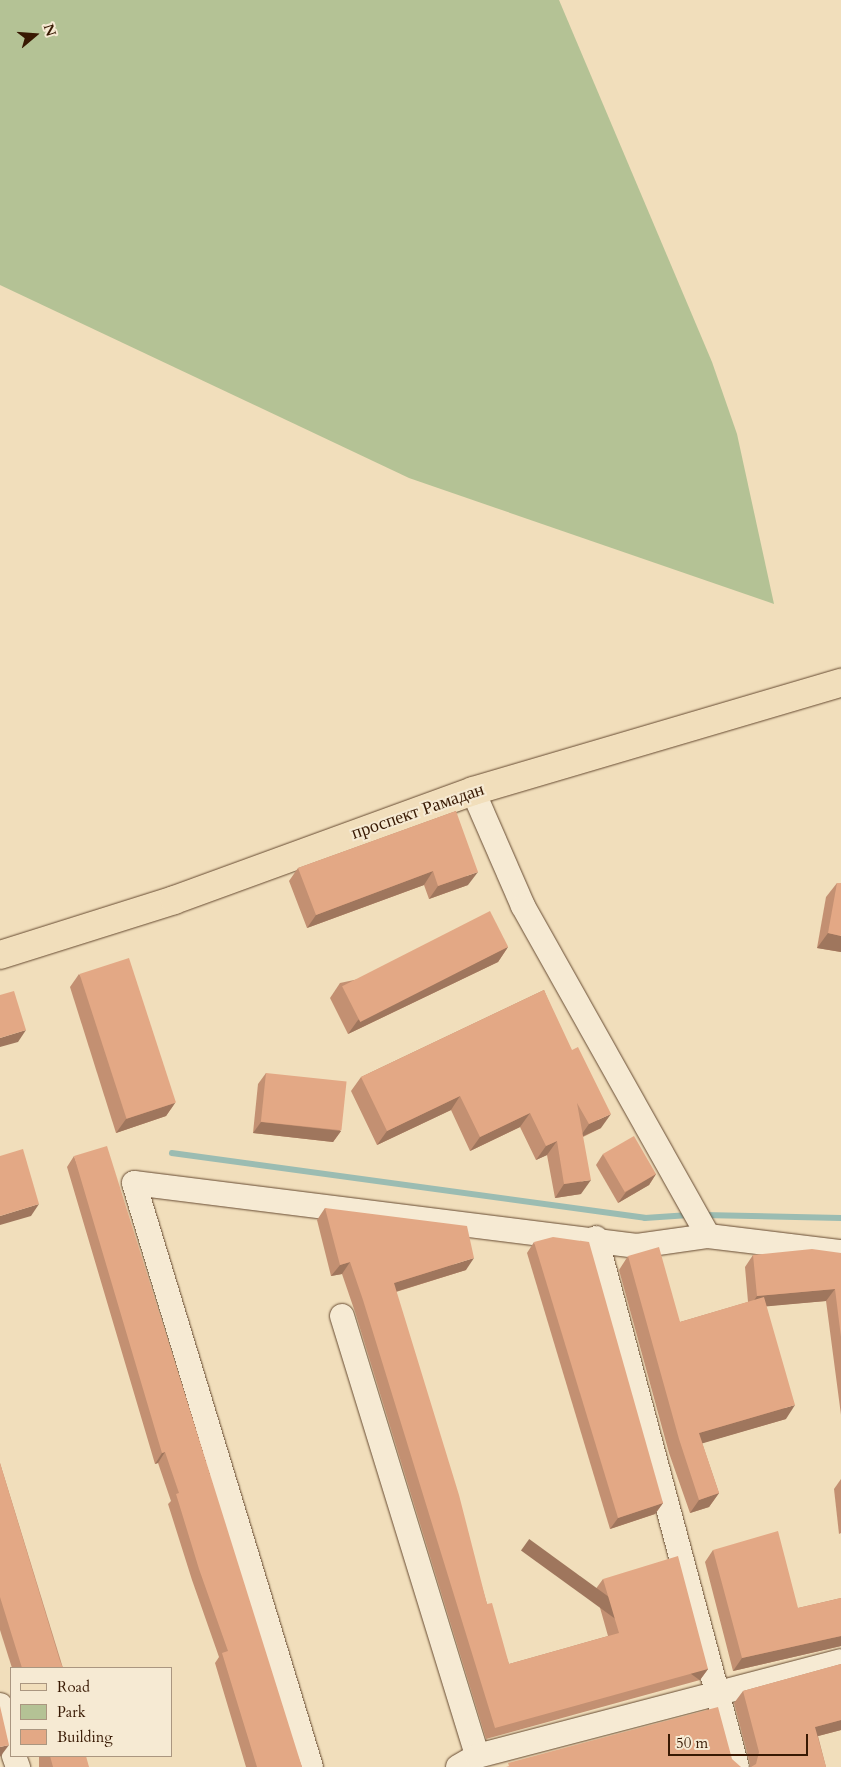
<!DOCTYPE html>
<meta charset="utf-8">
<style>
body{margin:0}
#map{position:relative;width:841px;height:1767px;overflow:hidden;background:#f1debb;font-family:Cardo,serif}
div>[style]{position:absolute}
.green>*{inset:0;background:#b4c295}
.stream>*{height:5.5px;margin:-2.75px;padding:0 2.75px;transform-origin:2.75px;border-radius:2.75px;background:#9bbcb2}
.roads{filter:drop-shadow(0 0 1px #664a31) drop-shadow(0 0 1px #664a31)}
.minor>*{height:24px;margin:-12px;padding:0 12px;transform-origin:12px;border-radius:12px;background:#f6ead3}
.major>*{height:28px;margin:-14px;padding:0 14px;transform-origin:14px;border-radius:14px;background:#f1debb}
.wall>*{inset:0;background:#c39072;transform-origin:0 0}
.shaded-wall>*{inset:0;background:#9f765d;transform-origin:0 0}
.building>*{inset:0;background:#e3a885;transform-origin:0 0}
span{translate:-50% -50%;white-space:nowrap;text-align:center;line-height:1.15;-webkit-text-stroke:4px #f6ead3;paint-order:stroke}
.street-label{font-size:18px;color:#381903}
.legend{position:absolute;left:10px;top:1667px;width:162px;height:90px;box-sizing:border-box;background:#f6ead3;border:1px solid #aa9680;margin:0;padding:6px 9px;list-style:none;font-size:15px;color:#381903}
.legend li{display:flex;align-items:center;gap:10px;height:25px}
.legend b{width:25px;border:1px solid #aa9680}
.north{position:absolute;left:10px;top:10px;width:50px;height:50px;-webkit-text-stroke:4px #f6ead3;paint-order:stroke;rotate:72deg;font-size:14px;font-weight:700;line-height:20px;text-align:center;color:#381903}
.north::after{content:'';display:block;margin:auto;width:18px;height:22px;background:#381903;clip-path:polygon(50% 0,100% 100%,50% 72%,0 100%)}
.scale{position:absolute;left:668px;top:1734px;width:140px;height:22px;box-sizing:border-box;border:2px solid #381903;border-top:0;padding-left:6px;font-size:15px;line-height:18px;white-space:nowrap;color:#381903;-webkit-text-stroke:4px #f6ead3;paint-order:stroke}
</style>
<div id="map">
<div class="green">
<div style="clip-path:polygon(0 0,559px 0,712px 362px,737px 434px,774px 604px,409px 478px,0 285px)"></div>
</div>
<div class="stream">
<div style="left:172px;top:1153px;width:477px;rotate:7.8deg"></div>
<div style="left:645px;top:1218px;width:44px;rotate:-3.9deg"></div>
<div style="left:703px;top:1215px;width:138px;rotate:1.2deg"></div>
</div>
<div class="roads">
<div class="minor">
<div style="left:473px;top:791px;width:125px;rotate:66.5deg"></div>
<div style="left:523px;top:906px;width:378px;rotate:60.7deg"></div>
<div style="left:596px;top:1238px;width:547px;rotate:75.08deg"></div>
<div style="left:342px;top:1316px;width:460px;rotate:72.9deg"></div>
<div style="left:0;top:1705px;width:41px;rotate:74.6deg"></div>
<div style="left:14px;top:1756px;width:12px;rotate:70deg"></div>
<div style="left:311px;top:1767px;width:610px;rotate:-106.86deg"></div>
<div style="left:134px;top:1183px;width:507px;rotate:7.14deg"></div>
<div style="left:637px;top:1246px;width:72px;rotate:-8deg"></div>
<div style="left:708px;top:1236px;width:134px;rotate:6.9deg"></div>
<div style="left:458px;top:1767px;width:22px;rotate:-30deg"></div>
<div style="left:477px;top:1756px;width:376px;rotate:-14.6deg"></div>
</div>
<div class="major">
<div style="left:0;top:955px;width:182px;rotate:-17.5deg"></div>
<div style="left:174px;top:900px;width:318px;rotate:-20deg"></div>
<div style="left:473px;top:791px;width:384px;rotate:-16.4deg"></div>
</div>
</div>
<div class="wall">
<div style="clip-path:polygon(456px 811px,468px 885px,429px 899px,424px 885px,307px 928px,289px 881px,298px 868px)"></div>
<div style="clip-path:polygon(837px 883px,841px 952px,817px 948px,826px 897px)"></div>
<div style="clip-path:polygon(508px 947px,498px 962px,348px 1034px,330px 998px,340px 983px)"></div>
<div style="clip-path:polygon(79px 974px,175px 1103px,166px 1116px,116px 1133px,70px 987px)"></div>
<div style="clip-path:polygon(544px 990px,601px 1128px,583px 1137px,581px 1194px,555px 1198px,547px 1155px,536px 1160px,520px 1127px,470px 1151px,451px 1110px,377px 1145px,351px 1091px,361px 1077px)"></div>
<div style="clip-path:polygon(266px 1073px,341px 1131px,333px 1142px,253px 1133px,258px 1084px)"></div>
<div style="clip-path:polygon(603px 1154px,656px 1174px,649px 1185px,618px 1203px,596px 1165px)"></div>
<div style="clip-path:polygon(74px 1156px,302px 1767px,246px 1767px,215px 1663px,219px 1657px,192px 1580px,168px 1504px,171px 1501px,158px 1463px,155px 1464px,67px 1167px)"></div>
<div style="clip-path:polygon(325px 1208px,466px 1270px,396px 1292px,487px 1604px,509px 1664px,608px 1636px,595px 1590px,603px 1579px,708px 1669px,700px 1680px,486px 1739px,355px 1312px,342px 1274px,331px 1276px,317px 1220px)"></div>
<div style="clip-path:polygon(534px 1242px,663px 1503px,655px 1514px,610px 1529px,527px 1253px)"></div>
<div style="clip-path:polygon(841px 1253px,841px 1415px,826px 1301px,766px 1306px,786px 1419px,702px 1443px,719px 1493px,709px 1507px,690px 1513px,669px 1453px,619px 1270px,628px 1256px,680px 1322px,748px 1302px,745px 1267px,753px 1255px)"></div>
<div style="clip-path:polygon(0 1463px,63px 1668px,12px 1668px,0 1630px)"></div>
<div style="clip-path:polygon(841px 1479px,841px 1533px,839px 1534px,834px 1489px)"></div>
<div style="clip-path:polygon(713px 1550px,798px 1608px,841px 1598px,841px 1646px,733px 1671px,705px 1562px)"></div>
<div style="clip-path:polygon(841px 1664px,841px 1730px,818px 1736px,826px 1767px,750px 1767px,750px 1764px,734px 1703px,743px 1691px)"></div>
<div style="left:39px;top:1756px;width:47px;height:12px"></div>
</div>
<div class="shaded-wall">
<div style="clip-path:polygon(433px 871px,424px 885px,307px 928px,316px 915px)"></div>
<div style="clip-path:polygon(478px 872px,468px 885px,429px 899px,438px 886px)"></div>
<div style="clip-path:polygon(828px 933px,841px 936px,841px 952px,817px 948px)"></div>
<div style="clip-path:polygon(508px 947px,498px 962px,348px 1034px,358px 1020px)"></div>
<div style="clip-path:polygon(26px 1030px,18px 1042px,0 1047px,0 1038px)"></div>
<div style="clip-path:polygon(460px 1096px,451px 1110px,377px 1145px,387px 1131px)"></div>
<div style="clip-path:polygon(175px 1103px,166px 1116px,116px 1133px,126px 1119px)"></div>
<div style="clip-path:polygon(530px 1113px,520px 1127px,470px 1151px,480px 1137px)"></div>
<div style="clip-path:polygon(611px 1114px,601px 1128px,579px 1138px,589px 1124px)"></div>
<div style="clip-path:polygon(261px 1122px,341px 1131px,333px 1142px,253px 1133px)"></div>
<div style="clip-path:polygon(557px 1141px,547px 1155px,536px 1160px,546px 1146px)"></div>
<div style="clip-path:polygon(656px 1174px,649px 1185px,618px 1203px,626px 1192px)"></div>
<div style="clip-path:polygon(591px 1180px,581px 1194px,555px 1198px,564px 1184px)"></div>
<div style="clip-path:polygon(39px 1204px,31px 1216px,0 1225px,0 1216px)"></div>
<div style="clip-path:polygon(474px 1258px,466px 1270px,385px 1295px,394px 1283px)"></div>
<div style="clip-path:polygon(350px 1262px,342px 1274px,331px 1276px,340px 1265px)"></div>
<div style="clip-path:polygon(835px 1289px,826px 1301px,749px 1308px,757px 1296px)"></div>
<div style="clip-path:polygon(795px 1405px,786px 1419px,690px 1447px,699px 1433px)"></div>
<div style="clip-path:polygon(165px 1452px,158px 1463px,155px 1464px,162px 1453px)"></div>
<div style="clip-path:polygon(719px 1493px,709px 1507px,690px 1513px,699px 1500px)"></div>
<div style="clip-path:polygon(663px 1503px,655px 1514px,610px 1529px,618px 1518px)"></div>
<div style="clip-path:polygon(841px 1636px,841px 1646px,733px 1671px,742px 1658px)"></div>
<div style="left:708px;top:1669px;width:14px;height:221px;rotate:126deg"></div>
<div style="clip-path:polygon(841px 1720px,841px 1730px,807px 1739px,815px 1727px)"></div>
<div style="clip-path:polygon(9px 1745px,0 1757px,0 1747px)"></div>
</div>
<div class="building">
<div style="clip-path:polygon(456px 811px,478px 872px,438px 886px,433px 871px,316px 915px,298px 868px)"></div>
<div style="clip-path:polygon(837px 883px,841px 883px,841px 936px,828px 933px)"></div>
<div style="left:490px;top:911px;width:40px;height:166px;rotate:63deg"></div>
<div style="left:129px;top:958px;width:152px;height:52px;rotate:72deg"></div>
<div style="clip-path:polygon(544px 990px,572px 1050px,578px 1047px,611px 1114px,589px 1124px,577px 1103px,591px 1180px,564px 1184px,557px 1141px,546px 1146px,530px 1113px,480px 1137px,460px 1096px,387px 1131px,361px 1077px)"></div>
<div style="clip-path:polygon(14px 991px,26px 1030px,0 1038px,0 995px)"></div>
<div style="left:266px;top:1073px;width:81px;height:49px;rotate:6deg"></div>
<div style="left:634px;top:1136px;width:44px;height:36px;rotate:60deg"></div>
<div style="clip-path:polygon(107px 1146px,302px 1767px,257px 1767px,222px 1653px,228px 1651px,199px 1569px,176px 1494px,179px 1493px,165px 1452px,162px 1453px,74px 1156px)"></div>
<div style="clip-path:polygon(23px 1149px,39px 1204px,0 1216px,0 1156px)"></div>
<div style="clip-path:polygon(325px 1208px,467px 1226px,474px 1258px,394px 1283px,459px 1495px,487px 1604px,492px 1603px,509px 1664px,619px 1633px,603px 1579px,678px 1556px,708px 1669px,495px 1728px,363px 1300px,350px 1262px,340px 1265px)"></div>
<div style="clip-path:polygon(553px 1237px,589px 1242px,663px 1503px,618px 1518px,534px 1242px)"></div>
<div style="clip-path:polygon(659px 1247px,680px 1322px,764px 1297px,795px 1405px,699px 1433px,719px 1493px,699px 1500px,679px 1439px,628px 1256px)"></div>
<div style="clip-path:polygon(812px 1249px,841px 1253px,841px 1337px,835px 1289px,757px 1296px,753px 1255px)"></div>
<div style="clip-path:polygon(0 1463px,60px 1661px,63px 1668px,22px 1668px,0 1597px)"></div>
<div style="clip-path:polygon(778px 1531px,798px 1608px,841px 1598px,841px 1636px,742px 1658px,713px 1550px)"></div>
<div style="clip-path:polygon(841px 1664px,841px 1720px,815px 1727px,826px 1767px,751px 1767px,756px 1764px,759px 1752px,743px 1691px)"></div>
<div style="clip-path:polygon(0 1706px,9px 1745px,0 1747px)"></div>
<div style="clip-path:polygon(718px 1707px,732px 1759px,741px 1767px,506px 1767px,509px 1766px,508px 1763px)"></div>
<div style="clip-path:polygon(50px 1756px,86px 1756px,89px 1767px,53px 1767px)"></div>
</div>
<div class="street-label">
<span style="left:418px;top:812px;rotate:-19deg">проспект Рамадан</span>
</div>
<ul class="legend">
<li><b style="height:6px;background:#f1debb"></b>Road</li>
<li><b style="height:14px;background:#b4c295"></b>Park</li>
<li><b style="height:14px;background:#e3a885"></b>Building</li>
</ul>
<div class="north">N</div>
<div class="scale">50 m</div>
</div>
